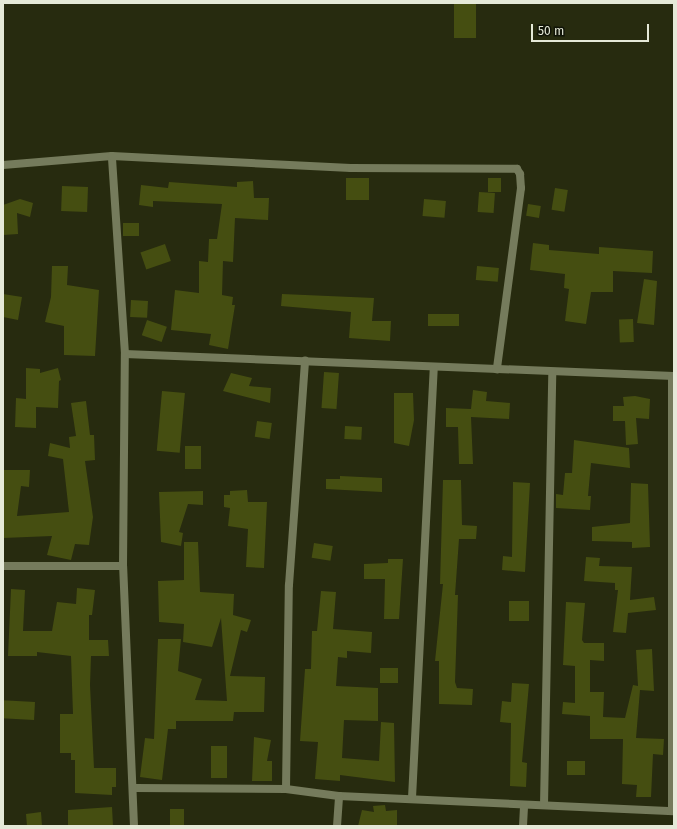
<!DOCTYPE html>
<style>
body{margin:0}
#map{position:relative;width:677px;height:829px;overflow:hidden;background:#272b0f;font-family:"Fira Sans",sans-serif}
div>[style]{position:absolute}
.building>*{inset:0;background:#454e11;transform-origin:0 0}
.street>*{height:8px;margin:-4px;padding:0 4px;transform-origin:4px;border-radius:4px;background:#757b5c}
span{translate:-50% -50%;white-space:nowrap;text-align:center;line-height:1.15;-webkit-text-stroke:3.5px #101307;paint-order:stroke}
.frame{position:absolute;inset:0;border:4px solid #e5e9d8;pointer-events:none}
.scale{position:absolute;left:531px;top:24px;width:118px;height:18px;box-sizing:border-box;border:2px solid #e5e9d8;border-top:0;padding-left:5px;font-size:12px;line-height:14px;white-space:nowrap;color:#e5e9d8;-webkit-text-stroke:3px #101307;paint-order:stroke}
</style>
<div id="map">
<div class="building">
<div style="left:454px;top:3px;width:22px;height:35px"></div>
<div style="left:346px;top:178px;width:23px;height:22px"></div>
<div style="left:488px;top:178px;width:13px;height:14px"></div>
<div style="clip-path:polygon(253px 181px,254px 198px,269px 198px,268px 220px,235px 218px,233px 262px,223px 261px,222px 295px,233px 297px,232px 305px,235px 305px,228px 349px,209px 345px,211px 334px,171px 330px,175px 290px,199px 293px,199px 261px,208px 262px,209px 239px,217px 239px,222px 204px,153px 201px,153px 207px,139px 205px,141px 185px,168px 188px,169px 182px,237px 187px,237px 182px)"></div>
<div style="left:62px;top:186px;width:26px;height:25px;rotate:2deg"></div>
<div style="left:555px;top:188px;width:13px;height:22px;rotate:9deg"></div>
<div style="left:479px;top:192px;width:16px;height:20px;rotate:4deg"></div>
<div style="clip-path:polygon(20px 199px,33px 203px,30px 217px,17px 213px,18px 234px,3px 235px,3px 205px)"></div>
<div style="left:424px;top:199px;width:22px;height:17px;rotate:5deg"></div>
<div style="left:528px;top:204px;width:13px;height:12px;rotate:9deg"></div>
<div style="left:123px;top:223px;width:16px;height:13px"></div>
<div style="clip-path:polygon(533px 243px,549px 245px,549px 250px,599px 254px,599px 247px,653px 251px,652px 273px,613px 271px,613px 292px,591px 292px,586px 324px,565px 321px,569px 289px,564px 288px,565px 274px,530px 270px)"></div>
<div style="left:165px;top:244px;width:18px;height:26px;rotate:71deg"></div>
<div style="clip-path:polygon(52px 266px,68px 266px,67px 285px,99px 290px,95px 356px,64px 355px,64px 326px,45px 322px,51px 297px)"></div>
<div style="left:477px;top:266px;width:22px;height:14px;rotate:5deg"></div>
<div style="clip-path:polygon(644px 279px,657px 281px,654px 325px,637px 323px)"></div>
<div style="clip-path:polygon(3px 294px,22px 297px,18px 320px,3px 317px)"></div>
<div style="clip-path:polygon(282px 294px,374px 298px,372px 321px,391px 321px,390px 341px,349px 338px,351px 312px,281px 306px)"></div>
<div style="left:131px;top:300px;width:17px;height:17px;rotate:3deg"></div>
<div style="left:459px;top:314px;width:12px;height:31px;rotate:90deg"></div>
<div style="left:633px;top:319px;width:23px;height:14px;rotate:88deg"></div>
<div style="left:147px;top:320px;width:21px;height:16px;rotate:19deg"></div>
<div style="clip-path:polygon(26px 368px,40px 369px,40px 373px,58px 368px,61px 380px,59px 381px,58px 408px,36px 407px,36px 428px,15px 427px,16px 398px,26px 399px)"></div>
<div style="left:324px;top:372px;width:15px;height:36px;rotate:4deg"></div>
<div style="clip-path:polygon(231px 373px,252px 378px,249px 386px,271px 388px,270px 403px,223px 391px)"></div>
<div style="clip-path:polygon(473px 390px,487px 392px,486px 401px,510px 403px,509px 419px,471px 417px,473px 464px,459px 464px,458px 427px,446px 427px,446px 408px,471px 409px)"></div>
<div style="left:162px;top:391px;width:23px;height:60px;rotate:5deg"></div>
<div style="clip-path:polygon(394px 393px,413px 393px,414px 420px,409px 446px,394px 443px)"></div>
<div style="clip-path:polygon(635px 396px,650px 399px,649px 419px,636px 418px,638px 444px,626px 445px,625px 421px,613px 421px,613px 406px,624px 406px,623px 397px)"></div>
<div style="clip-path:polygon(86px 401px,90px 435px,94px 435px,95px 460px,85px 461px,93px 517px,89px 545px,75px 544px,71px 560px,47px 555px,52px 536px,3px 538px,3px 470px,30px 470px,29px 487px,21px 486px,17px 516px,69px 512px,63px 459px,48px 456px,50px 443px,70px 448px,69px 437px,76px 436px,71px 403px)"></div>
<div style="left:257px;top:421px;width:15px;height:16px;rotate:8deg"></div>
<div style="left:345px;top:426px;width:17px;height:13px;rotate:3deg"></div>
<div style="clip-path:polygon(574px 440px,629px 448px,630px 468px,591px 463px,588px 496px,591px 496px,590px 510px,556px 508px,556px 494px,563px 495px,565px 473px,572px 473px)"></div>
<div style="left:185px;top:446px;width:16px;height:23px"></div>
<div style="clip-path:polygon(340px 476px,382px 478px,382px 492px,326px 489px,326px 479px,340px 479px)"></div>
<div style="clip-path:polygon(443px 480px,461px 480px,462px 525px,477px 526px,476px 539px,459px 539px,455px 595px,458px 595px,455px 682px,457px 688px,473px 689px,472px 705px,439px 704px,439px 661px,435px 661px,443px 584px,440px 584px)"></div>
<div style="clip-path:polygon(513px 482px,530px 483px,525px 572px,502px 570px,503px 556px,512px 557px)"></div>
<div style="clip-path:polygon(631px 483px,648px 484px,650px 547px,632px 548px,632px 542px,592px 541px,592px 527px,630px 523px)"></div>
<div style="clip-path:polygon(247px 490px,248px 502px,267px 502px,264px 568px,246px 567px,248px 529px,228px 526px,230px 508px,224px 507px,224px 495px,230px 495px,230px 491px)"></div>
<div style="clip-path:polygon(203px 491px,203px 505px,188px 504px,179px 532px,183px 533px,181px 546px,161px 542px,159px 492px)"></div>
<div style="clip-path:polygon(184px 542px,198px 542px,200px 592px,234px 594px,233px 615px,251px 620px,247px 632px,241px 630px,230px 676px,265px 677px,264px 712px,234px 712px,233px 721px,176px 721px,176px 729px,168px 729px,162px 780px,140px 777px,145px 738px,154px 739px,158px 639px,181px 639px,178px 671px,202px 679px,195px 700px,227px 701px,221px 618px,212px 647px,183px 642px,184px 624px,159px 622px,158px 581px,184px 580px)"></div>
<div style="left:314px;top:543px;width:19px;height:15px;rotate:9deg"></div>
<div style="clip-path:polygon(586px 557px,600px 558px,599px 566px,632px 567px,630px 600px,654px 597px,656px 610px,628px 613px,626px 633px,613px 632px,618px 590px,615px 590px,615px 583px,584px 581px)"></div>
<div style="clip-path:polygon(388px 559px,403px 559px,399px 619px,384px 619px,385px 579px,364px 579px,364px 564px,388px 563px)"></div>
<div style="clip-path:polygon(77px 588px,95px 590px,92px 615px,89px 615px,89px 640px,108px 640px,109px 656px,91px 656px,90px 685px,94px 768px,116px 768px,116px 787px,112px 787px,112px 795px,75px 793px,75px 760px,71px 760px,71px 753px,60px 753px,60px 714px,73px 714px,71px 656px,37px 652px,37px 656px,8px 656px,11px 589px,25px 590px,23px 631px,52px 631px,57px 602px,76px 604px)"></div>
<div style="clip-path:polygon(321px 591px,336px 592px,333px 629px,372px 632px,371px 653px,347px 651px,347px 658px,338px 657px,336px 686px,378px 688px,378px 721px,344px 720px,342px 758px,379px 761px,381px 722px,394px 723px,395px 782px,340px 775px,340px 781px,315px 779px,318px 742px,300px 741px,305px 669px,311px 669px,312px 631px,317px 631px)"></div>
<div style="left:509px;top:601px;width:20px;height:20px"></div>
<div style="clip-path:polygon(566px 602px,585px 603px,582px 640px,584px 643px,604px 643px,604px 661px,590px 660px,590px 692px,604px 692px,603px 717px,625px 718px,633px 685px,638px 686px,636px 650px,652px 649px,654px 691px,640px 690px,636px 738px,664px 739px,663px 755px,653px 754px,651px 797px,636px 797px,637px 785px,622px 784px,623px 739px,590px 739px,590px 716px,562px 714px,563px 702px,575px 703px,575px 666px,563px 665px)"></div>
<div style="left:380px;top:668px;width:18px;height:15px"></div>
<div style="clip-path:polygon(512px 683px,529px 684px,522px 762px,527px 763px,526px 787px,510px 786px,511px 723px,500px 722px,502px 701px,511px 702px)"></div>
<div style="left:35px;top:702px;width:18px;height:32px;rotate:93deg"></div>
<div style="clip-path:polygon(254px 737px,271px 740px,267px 761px,272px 761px,272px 781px,252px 781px)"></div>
<div style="left:211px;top:746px;width:16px;height:32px"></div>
<div style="left:567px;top:761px;width:18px;height:14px"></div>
<div style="clip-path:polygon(385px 805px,386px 811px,397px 810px,397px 826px,358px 826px,362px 810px,374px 812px,373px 806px)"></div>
<div style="clip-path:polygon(112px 807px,113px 826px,68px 826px,68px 810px)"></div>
<div style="left:170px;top:809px;width:14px;height:17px"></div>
<div style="clip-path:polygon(41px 812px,42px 826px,27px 826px,26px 814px)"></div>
</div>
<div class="street">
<div style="left:3px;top:165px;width:109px;rotate:-4.7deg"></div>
<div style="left:125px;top:354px;width:549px;rotate:2.29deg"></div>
<div style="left:3px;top:566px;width:120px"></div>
<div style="left:135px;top:788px;width:151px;rotate:0.4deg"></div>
<div style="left:286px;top:789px;width:53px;rotate:7.5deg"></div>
<div style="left:339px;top:796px;width:335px;rotate:2.6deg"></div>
<div style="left:286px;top:789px;width:204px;rotate:-89.2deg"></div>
<div style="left:289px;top:585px;width:225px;rotate:-85.9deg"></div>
<div style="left:412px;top:798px;width:430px;rotate:-87.1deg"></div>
<div style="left:544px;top:805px;width:432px;rotate:-88.9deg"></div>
<div style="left:672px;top:811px;width:435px;rotate:-90deg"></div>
<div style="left:134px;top:826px;width:260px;rotate:-92.4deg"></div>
<div style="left:123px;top:566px;width:212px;rotate:-89.5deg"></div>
<div style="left:125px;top:354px;width:198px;rotate:-93.8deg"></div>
<div style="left:112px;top:156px;width:239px;rotate:2.9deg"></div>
<div style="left:351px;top:168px;width:166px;rotate:0.3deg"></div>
<div style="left:517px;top:169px;width:6px;rotate:59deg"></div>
<div style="left:520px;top:174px;width:14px;rotate:86deg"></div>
<div style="left:521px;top:188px;width:183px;rotate:97.6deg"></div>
<div style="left:337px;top:826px;width:30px;rotate:-86deg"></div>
<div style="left:523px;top:826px;width:21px;rotate:-87deg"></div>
</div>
<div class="frame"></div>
<div class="scale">50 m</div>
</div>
